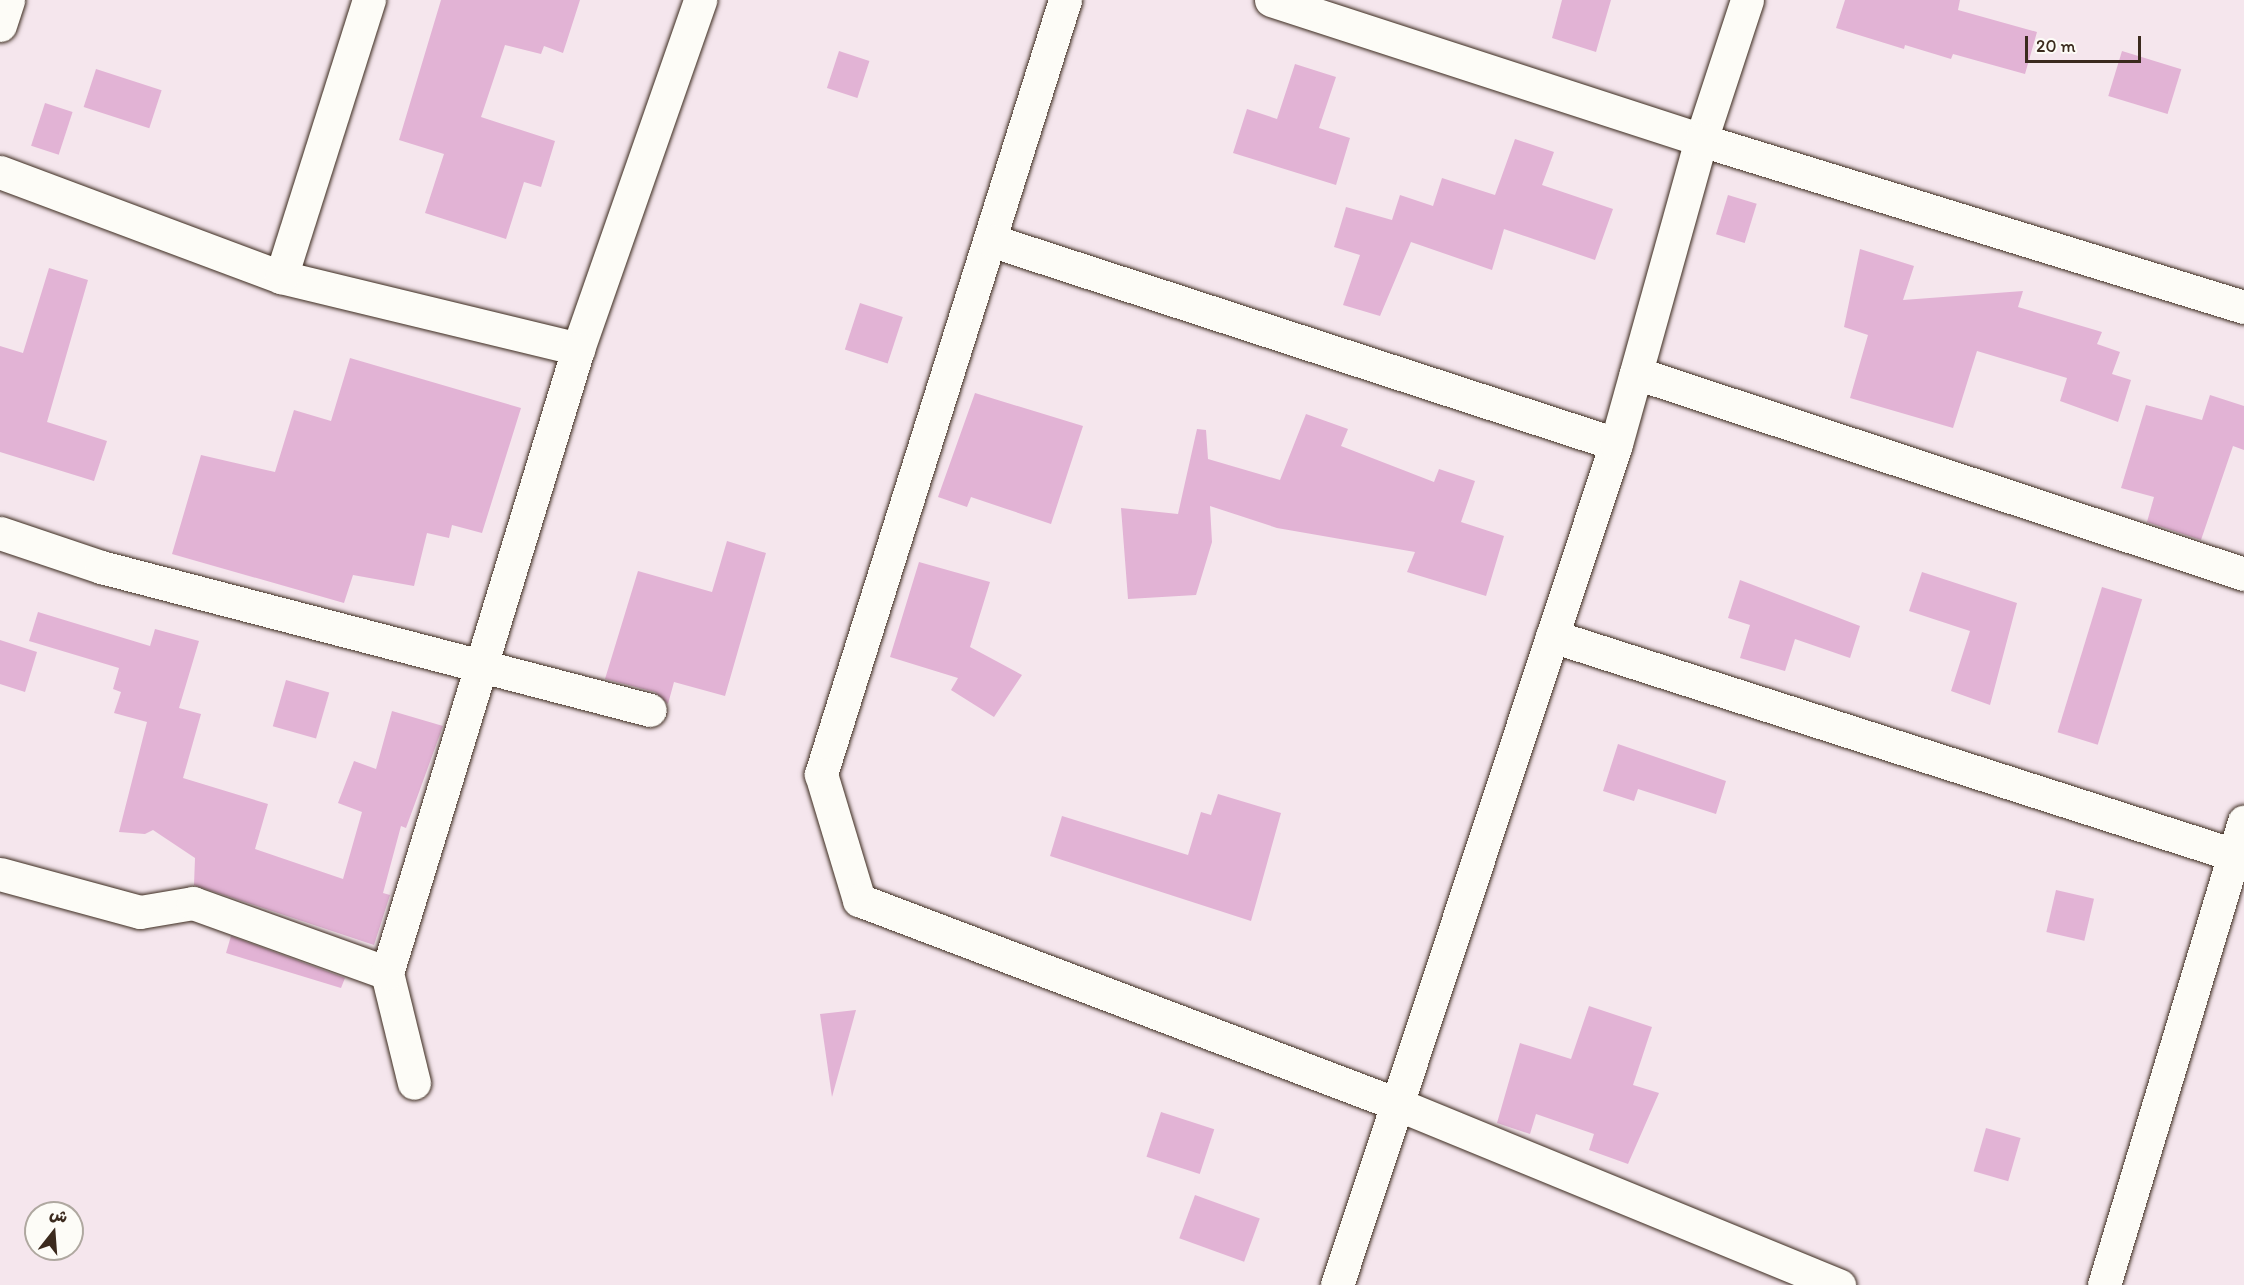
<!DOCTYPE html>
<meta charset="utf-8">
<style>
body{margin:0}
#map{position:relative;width:2244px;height:1285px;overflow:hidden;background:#f5e6ed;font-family:Itim,"Playpen Sans Arabic",sans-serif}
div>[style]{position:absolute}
.building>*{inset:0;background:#e2b3d5;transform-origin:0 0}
.roads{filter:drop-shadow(0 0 2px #3b2a1e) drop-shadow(0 0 2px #3b2a1e)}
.minor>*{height:33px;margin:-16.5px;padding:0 16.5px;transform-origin:16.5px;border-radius:16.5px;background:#fdfcf7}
span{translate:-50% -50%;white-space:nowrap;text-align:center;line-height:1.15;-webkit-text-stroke:5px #fdfcf7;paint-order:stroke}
.north{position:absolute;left:24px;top:1201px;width:60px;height:60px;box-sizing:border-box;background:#fdfcf7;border:2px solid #afa8a0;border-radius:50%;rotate:17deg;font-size:16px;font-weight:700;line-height:24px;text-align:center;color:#3b2a1e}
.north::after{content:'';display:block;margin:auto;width:21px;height:27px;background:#3b2a1e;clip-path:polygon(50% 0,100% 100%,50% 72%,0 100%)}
.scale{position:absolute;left:2025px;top:36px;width:116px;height:27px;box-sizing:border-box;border:3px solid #3b2a1e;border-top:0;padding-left:8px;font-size:18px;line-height:21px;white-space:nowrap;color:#3b2a1e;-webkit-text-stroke:4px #fdfcf7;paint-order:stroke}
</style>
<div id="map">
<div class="building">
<div style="clip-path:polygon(441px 0,580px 0,563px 53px,544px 46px,541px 54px,505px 45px,481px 117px,555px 141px,541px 187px,524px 182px,506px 239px,425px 213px,444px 154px,399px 140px)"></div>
<div style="clip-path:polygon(1562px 0,1611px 0,1596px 52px,1552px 38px)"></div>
<div style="clip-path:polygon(1845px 0,1960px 0,1958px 10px,2037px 32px,2025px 74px,1953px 54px,1951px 59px,1905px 45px,1904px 49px,1836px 28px)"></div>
<div style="left:839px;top:51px;width:32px;height:39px;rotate:18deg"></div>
<div style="left:2122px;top:51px;width:62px;height:47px;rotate:17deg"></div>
<div style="clip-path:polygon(1295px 64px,1336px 77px,1319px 128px,1350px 138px,1336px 185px,1233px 153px,1247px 109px,1277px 119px)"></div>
<div style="left:96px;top:69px;width:69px;height:40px;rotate:18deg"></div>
<div style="left:45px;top:103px;width:29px;height:45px;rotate:18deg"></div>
<div style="clip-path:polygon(1515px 139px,1554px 152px,1542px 185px,1613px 209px,1595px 260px,1504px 229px,1492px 270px,1411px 242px,1380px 316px,1343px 305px,1360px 255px,1334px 247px,1346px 207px,1392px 220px,1400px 195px,1433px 206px,1442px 178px,1495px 195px)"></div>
<div style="left:1728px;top:195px;width:30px;height:41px;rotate:17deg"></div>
<div style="clip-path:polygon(1860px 249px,1914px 266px,1903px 300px,2023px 291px,2018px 307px,2102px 332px,2097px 344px,2120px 352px,2112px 374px,2131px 380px,2118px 422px,2060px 401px,2067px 378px,1977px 351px,1953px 428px,1850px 398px,1868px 335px,1844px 327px)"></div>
<div style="clip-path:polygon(49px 268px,88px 280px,47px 422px,107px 441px,94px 481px,0 452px,0 346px,23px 353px)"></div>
<div style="left:860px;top:303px;width:45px;height:49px;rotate:18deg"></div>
<div style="clip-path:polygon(350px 358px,521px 408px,482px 533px,452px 525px,449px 538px,427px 533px,414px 586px,353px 575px,344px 603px,172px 554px,201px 455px,275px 472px,294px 410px,331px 421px)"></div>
<div style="clip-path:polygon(975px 393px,1083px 426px,1051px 524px,971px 497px,967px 507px,938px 497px)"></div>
<div style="clip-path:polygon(2210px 395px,2244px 406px,2244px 450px,2233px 446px,2201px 540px,2147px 522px,2154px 497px,2121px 488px,2146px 405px,2202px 420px)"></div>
<div style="clip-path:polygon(1306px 414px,1348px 429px,1341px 446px,1434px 482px,1439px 469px,1475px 481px,1461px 522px,1504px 536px,1486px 596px,1407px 572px,1415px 552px,1277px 528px,1210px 506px,1212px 542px,1196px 595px,1128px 599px,1121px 508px,1178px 514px,1197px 429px,1206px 430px,1208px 459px,1280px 480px)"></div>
<div style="clip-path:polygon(727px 541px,766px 553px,725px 696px,674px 682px,668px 704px,655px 692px,605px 679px,638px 571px,712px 592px)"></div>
<div style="clip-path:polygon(919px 562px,990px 582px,970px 647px,1022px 675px,994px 717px,951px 690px,958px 678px,890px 657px)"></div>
<div style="clip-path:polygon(1922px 572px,2017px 603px,1990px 705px,1951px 691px,1970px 631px,1909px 611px)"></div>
<div style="clip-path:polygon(1740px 580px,1860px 626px,1850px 658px,1795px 639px,1785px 671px,1740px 658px,1750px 625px,1728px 618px)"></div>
<div style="left:2102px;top:587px;width:42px;height:152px;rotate:17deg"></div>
<div style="clip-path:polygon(38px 612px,150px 646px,155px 629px,199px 641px,179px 708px,201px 714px,183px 778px,268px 804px,255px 849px,343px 879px,362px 812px,338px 803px,354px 761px,376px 769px,392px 711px,443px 726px,406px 828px,401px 826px,383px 893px,390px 895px,374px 945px,194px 885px,195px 858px,153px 830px,145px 834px,119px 832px,147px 722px,114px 713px,121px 692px,113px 689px,119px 668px,29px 641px)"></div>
<div style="clip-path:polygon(0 640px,37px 652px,25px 692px,0 684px)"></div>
<div style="left:286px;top:680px;width:45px;height:48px;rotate:16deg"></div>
<div style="clip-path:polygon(1618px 744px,1726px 781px,1716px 814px,1638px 789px,1634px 801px,1603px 791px)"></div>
<div style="clip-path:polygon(1218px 794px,1281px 813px,1251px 921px,1050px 856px,1062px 816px,1188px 855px,1201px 812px,1211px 815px)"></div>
<div style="left:2056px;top:890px;width:39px;height:43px;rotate:13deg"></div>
<div style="clip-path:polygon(231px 936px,345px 978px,341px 988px,226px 953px)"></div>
<div style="clip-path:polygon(1589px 1006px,1652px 1027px,1633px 1085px,1659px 1093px,1628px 1164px,1589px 1150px,1594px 1134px,1536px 1114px,1530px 1134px,1497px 1123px,1520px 1043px,1571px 1059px)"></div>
<div style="clip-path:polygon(856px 1010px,832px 1097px,820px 1014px)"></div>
<div style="left:1161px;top:1112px;width:56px;height:47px;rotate:18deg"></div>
<div style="left:1986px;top:1128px;width:36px;height:45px;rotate:16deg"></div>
<div style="left:1195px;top:1195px;width:69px;height:46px;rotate:20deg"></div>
</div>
<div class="roads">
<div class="minor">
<div style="left:1065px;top:0;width:812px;rotate:107.5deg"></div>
<div style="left:821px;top:774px;width:132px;rotate:73.2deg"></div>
<div style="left:859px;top:900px;width:575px;rotate:20.77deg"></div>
<div style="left:1397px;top:1104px;width:478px;rotate:22.3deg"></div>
<div style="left:1271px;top:0;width:452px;rotate:18deg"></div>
<div style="left:1701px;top:140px;width:147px;rotate:-71.8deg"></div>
<div style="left:0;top:25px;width:26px;rotate:-72deg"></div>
<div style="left:0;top:172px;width:300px;rotate:20.5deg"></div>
<div style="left:281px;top:277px;width:306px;rotate:13.6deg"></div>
<div style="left:578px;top:349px;width:370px;rotate:-70.7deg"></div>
<div style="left:993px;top:241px;width:655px;rotate:18.05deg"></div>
<div style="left:281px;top:277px;width:291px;rotate:-72.4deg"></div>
<div style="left:1636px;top:373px;width:640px;rotate:18.29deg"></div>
<div style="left:0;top:533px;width:107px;rotate:18.6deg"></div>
<div style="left:101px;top:567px;width:567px;rotate:14.6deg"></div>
<div style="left:1552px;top:636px;width:727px;rotate:17.79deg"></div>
<div style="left:0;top:874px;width:145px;rotate:15.2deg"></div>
<div style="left:140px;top:912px;width:54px;rotate:-9.6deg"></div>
<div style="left:193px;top:903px;width:206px;rotate:19.8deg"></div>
<div style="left:387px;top:973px;width:113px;rotate:76.2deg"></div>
<div style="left:387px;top:973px;width:653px;rotate:-72.98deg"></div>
<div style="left:1337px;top:1285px;width:886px;rotate:-71.65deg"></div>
<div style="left:1616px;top:444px;width:316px;rotate:-74.4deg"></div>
<div style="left:1701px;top:140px;width:568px;rotate:17.1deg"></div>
<div style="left:2104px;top:1285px;width:484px;rotate:-73.2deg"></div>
</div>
</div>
<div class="north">ش</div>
<div class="scale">20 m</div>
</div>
